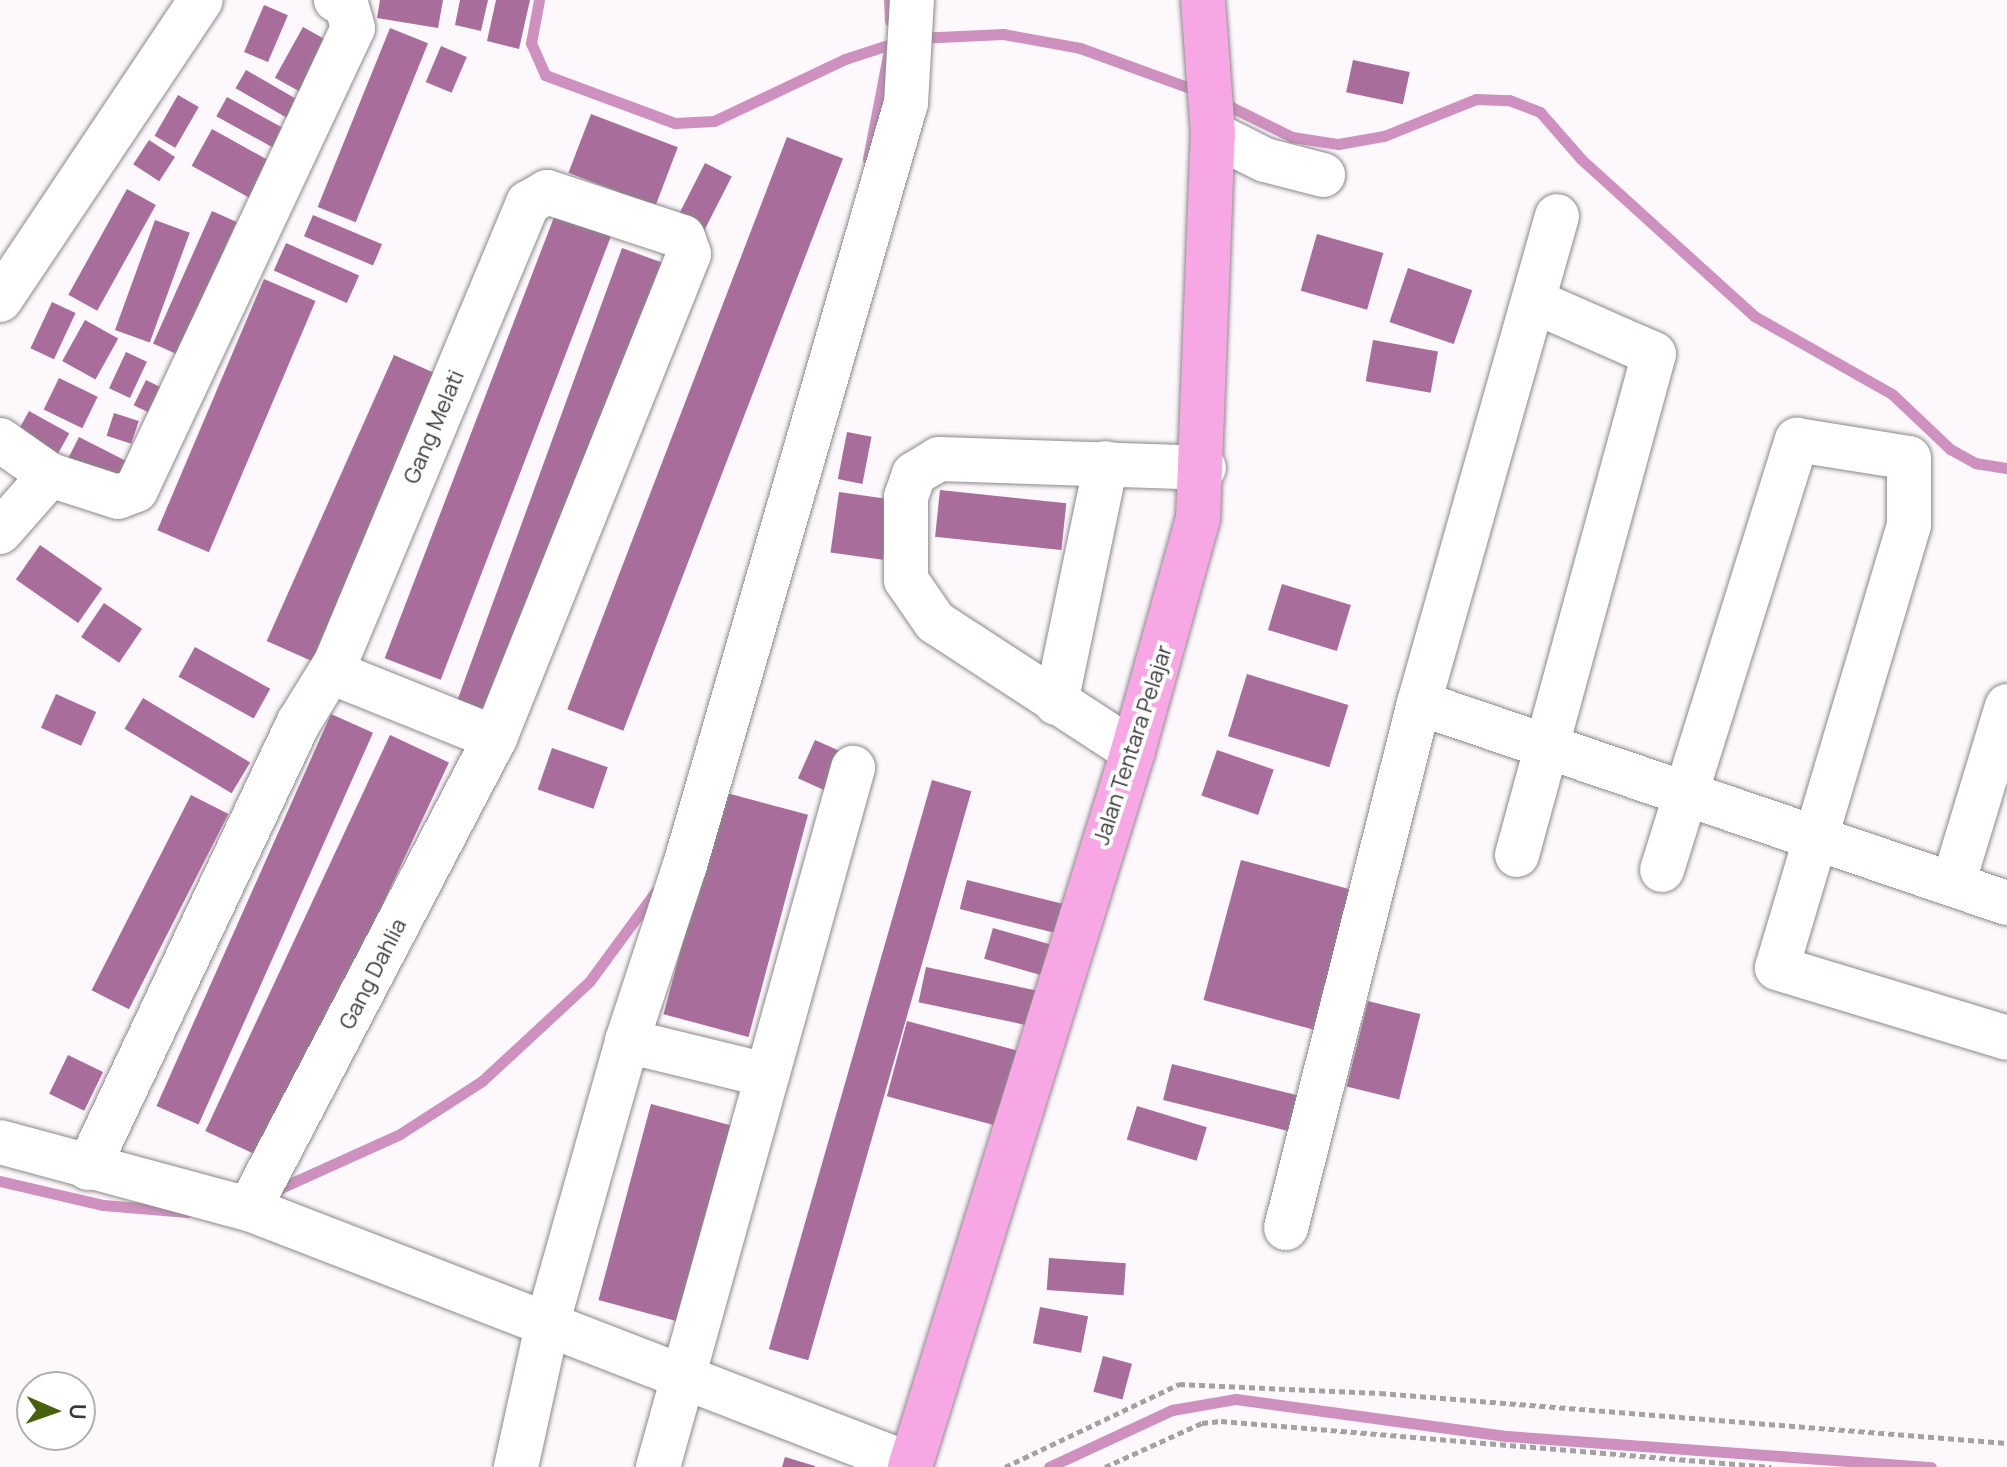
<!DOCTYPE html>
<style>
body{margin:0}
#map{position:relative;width:2007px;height:1467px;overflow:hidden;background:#fcf8fb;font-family:Manrope,sans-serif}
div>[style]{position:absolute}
.stream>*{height:11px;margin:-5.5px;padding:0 5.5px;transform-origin:5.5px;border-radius:5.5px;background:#ce90bf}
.building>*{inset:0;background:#a86d9a;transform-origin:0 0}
.path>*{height:5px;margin-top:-2.5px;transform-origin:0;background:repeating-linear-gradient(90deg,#a4a1a3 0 6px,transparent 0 10px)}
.roads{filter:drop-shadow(0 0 2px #8c888b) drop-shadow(0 0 2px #8c888b)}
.minor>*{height:44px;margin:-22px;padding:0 22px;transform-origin:22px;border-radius:22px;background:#fff}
.highway>*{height:44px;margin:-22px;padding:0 22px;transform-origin:22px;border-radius:22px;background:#f7a7e4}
span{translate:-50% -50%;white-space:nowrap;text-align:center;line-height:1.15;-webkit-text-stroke:8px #fff;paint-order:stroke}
.street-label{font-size:22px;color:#3a393a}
.north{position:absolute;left:16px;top:1371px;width:80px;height:80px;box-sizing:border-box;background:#fff;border:2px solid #b0b0b0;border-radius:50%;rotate:92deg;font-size:22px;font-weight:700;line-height:32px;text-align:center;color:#3a393a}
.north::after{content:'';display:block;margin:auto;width:28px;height:36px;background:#48610e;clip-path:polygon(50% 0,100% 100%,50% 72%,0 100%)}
</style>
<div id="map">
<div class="stream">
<div style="left:539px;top:0;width:44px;rotate:100.5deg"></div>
<div style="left:531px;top:43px;width:35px;rotate:66deg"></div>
<div style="left:545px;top:75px;width:139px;rotate:20.3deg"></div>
<div style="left:675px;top:123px;width:39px;rotate:-3deg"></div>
<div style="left:714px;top:121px;width:145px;rotate:-25.3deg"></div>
<div style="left:845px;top:59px;width:58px;rotate:-18.1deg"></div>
<div style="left:889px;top:0;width:21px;rotate:87deg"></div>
<div style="left:917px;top:38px;width:86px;rotate:-2.7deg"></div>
<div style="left:1003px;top:34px;width:78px;rotate:10.3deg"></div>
<div style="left:1080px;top:48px;width:126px;rotate:20deg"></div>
<div style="left:1221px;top:102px;width:79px;rotate:26.2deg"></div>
<div style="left:1292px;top:137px;width:47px;rotate:8.7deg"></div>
<div style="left:1338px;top:144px;width:47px;rotate:-9.9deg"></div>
<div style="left:1384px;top:136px;width:99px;rotate:-21.9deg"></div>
<div style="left:1476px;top:99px;width:33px;rotate:2deg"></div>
<div style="left:1509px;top:100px;width:33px;rotate:21deg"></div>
<div style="left:1540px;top:112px;width:62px;rotate:48.9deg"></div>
<div style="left:1581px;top:159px;width:234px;rotate:42.2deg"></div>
<div style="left:1754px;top:316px;width:159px;rotate:29.5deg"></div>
<div style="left:1892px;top:394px;width:80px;rotate:43.5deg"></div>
<div style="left:1950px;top:449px;width:29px;rotate:29deg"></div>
<div style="left:1975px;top:463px;width:32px;rotate:9deg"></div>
<div style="left:868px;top:159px;width:111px;rotate:-79.1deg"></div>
<div style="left:0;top:1181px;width:106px;rotate:13.1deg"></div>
<div style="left:103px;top:1205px;width:85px;rotate:4.7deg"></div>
<div style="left:274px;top:1191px;width:138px;rotate:-24.3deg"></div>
<div style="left:400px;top:1134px;width:98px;rotate:-32.9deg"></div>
<div style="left:482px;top:1081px;width:146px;rotate:-42.8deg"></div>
<div style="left:589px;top:982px;width:113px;rotate:-53.6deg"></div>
<div style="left:1049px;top:1467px;width:136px;rotate:-24.9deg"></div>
<div style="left:1172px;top:1410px;width:65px;rotate:-9.8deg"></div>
<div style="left:1236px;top:1399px;width:274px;rotate:7.8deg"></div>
<div style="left:1507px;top:1436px;width:425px;rotate:4.2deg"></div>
</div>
<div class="building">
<div style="clip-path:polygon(380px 0,443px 0,438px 28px,377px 18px)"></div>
<div style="clip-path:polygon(460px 0,488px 0,481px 31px,455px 25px)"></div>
<div style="clip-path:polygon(496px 0,530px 0,519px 49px,487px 41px)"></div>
<div style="left:264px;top:5px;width:26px;height:51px;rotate:23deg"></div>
<div style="left:303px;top:27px;width:39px;height:58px;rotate:29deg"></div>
<div style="left:390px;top:28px;width:41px;height:193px;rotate:22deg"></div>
<div style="left:441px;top:46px;width:28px;height:39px;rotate:23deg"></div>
<div style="left:1353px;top:60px;width:58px;height:33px;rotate:12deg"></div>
<div style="left:246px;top:70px;width:69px;height:21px;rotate:30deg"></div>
<div style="left:178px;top:95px;width:24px;height:47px;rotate:30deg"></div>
<div style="left:227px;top:97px;width:78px;height:22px;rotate:29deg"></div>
<div style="left:591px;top:114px;width:93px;height:63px;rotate:21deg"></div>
<div style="left:212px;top:129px;width:68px;height:42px;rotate:29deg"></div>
<div style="left:787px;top:137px;width:60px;height:613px;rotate:21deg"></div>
<div style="left:149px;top:140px;width:31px;height:29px;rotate:33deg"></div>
<div style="left:705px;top:163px;width:30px;height:67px;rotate:27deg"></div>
<div style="left:127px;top:189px;width:33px;height:121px;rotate:29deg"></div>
<div style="left:212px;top:211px;width:27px;height:145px;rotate:24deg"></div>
<div style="left:556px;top:212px;width:60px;height:478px;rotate:21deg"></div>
<div style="left:313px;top:215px;width:75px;height:23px;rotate:23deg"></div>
<div style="left:155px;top:220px;width:37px;height:117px;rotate:20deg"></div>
<div style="left:1317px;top:234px;width:69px;height:59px;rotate:16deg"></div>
<div style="left:286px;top:243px;width:80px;height:30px;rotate:24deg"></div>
<div style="left:622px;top:248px;width:46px;height:484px;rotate:20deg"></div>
<div style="left:1408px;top:268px;width:68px;height:57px;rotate:19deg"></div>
<div style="left:264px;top:279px;width:56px;height:273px;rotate:23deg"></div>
<div style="left:52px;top:302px;width:26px;height:51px;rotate:25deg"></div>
<div style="left:85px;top:320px;width:38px;height:47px;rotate:29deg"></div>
<div style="left:1373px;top:340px;width:66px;height:42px;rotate:10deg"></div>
<div style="left:126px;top:352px;width:23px;height:40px;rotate:25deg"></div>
<div style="left:394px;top:355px;width:56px;height:313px;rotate:24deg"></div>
<div style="left:59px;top:378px;width:43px;height:35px;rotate:26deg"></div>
<div style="left:146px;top:380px;width:30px;height:28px;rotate:26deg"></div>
<div style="left:29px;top:411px;width:46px;height:28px;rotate:29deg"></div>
<div style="left:114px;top:413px;width:26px;height:24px;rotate:18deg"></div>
<div style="left:847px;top:432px;width:25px;height:48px;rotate:11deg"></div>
<div style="left:79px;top:437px;width:54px;height:30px;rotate:27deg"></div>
<div style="left:940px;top:490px;width:127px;height:47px;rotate:6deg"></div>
<div style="left:839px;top:492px;width:53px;height:61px;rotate:8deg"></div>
<div style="left:40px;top:545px;width:76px;height:42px;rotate:35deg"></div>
<div style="left:1282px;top:584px;width:72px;height:48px;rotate:17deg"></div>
<div style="left:104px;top:603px;width:46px;height:41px;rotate:34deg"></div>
<div style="left:195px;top:647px;width:86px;height:34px;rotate:29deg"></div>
<div style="left:1247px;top:674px;width:106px;height:65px;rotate:17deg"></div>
<div style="left:56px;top:694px;width:44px;height:37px;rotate:24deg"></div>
<div style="left:143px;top:698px;width:125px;height:36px;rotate:31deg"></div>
<div style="left:331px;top:714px;width:46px;height:429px;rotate:24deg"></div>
<div style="left:390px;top:735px;width:65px;height:437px;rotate:25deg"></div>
<div style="left:815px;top:740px;width:32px;height:42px;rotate:24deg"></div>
<div style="left:552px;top:748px;width:59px;height:44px;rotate:19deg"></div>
<div style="left:1217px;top:750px;width:60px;height:48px;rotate:19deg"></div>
<div style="left:932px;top:780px;width:41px;height:592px;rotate:16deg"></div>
<div style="left:723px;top:792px;width:88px;height:230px;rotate:15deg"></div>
<div style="left:191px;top:795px;width:42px;height:219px;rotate:27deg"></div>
<div style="left:1241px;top:860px;width:131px;height:145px;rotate:15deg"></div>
<div style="left:967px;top:880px;width:112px;height:30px;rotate:14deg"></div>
<div style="left:993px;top:928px;width:75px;height:32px;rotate:16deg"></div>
<div style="left:926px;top:967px;width:119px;height:36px;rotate:12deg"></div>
<div style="left:1368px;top:1001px;width:54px;height:88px;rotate:14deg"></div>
<div style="left:907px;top:1021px;width:123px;height:78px;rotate:15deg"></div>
<div style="left:68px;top:1055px;width:39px;height:43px;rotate:26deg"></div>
<div style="left:1172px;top:1064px;width:141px;height:37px;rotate:14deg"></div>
<div style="left:651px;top:1104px;width:90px;height:203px;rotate:15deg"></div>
<div style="left:1137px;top:1106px;width:73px;height:35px;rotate:17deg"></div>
<div style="left:1049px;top:1258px;width:77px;height:32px;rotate:4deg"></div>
<div style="left:1040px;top:1307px;width:49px;height:37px;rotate:11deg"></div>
<div style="left:1103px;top:1356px;width:30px;height:37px;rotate:15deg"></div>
<div style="clip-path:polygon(785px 1457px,815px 1466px,815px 1467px,782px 1467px)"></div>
</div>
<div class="path">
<div style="left:1005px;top:1467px;width:193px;rotate:-25.5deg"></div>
<div style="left:1179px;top:1384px;width:201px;rotate:2.6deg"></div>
<div style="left:1380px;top:1393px;width:629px;rotate:4.56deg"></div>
<div style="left:1105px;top:1467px;width:107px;rotate:-24.4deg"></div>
<div style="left:1202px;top:1423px;width:19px;rotate:-6deg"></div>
<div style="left:1221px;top:1421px;width:552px;rotate:4.78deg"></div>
</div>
<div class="roads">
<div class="minor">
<div style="left:1213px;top:134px;width:58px;rotate:26.6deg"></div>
<div style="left:1265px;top:160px;width:60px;rotate:14.5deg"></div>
<div style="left:0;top:300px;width:361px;rotate:-56.2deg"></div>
<div style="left:0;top:440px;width:61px;rotate:35deg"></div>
<div style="left:50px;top:475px;width:76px;rotate:131.3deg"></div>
<div style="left:50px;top:475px;width:71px;rotate:17.9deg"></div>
<div style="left:118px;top:497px;width:19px;rotate:-21deg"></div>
<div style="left:136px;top:490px;width:510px;rotate:-64.84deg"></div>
<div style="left:353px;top:28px;width:25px;rotate:-106deg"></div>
<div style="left:346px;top:4px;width:11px;rotate:-158deg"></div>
<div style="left:331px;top:672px;width:177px;rotate:21.9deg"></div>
<div style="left:1056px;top:703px;width:245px;rotate:-78.2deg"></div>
<div style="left:1419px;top:703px;width:506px;rotate:-74.18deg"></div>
<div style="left:1133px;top:751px;width:236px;rotate:-146.9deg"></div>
<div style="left:935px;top:622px;width:51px;rotate:-124.6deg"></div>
<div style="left:906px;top:580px;width:83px;rotate:-90deg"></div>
<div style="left:906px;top:497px;width:24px;rotate:-71deg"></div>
<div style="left:914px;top:474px;width:29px;rotate:-31deg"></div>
<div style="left:939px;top:459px;width:265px;rotate:1.9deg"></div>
<div style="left:1517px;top:855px;width:519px;rotate:-74.71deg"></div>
<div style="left:1654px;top:354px;width:132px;rotate:-156.3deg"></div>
<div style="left:1662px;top:870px;width:451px;rotate:-72.6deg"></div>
<div style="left:1797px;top:440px;width:113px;rotate:9.1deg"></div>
<div style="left:1909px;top:458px;width:67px;rotate:90deg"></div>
<div style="left:1909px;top:525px;width:462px;rotate:106.6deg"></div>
<div style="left:1777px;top:968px;width:240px;rotate:16.9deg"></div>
<div style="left:1953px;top:884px;width:186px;rotate:-73.1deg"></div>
<div style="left:627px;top:1041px;width:144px;rotate:13.7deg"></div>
<div style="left:0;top:1142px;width:258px;rotate:15.1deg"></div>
<div style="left:249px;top:1209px;width:710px;rotate:21.14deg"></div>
<div style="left:88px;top:1168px;width:493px;rotate:-64.7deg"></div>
<div style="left:299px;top:722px;width:70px;rotate:-58.3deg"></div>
<div style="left:336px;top:662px;width:498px;rotate:-67.3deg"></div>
<div style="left:528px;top:203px;width:22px;rotate:-30deg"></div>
<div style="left:547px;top:192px;width:143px;rotate:18.3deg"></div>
<div style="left:683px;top:237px;width:18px;rotate:71deg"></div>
<div style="left:689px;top:254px;width:521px;rotate:111.84deg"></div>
<div style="left:495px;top:738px;width:531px;rotate:117.58deg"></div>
<div style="left:1286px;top:1228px;width:542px;rotate:-75.78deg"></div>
<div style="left:1419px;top:703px;width:621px;rotate:18.79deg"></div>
<div style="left:516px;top:1467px;width:149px;rotate:-77.6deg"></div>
<div style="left:548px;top:1321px;width:291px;rotate:-74.2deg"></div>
<div style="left:627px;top:1041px;width:185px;rotate:-71.8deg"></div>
<div style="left:685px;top:865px;width:793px;rotate:-73.83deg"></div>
<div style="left:906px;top:103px;width:103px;rotate:-86.7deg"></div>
<div style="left:658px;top:1467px;width:726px;rotate:-74.41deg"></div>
</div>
<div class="highway">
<div style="left:910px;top:1467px;width:750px;rotate:-72.7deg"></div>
<div style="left:1133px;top:751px;width:242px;rotate:-74.4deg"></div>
<div style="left:1198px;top:518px;width:384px;rotate:-87.8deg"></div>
<div style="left:1213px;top:134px;width:134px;rotate:-94.3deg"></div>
</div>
</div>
<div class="street-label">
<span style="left:434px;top:427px;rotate:-67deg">Gang Melati</span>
<span style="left:1133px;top:745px;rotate:-72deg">Jalan Tentara Pelajar</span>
<span style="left:373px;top:974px;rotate:-63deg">Gang Dahlia</span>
</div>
<div class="north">U</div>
</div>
